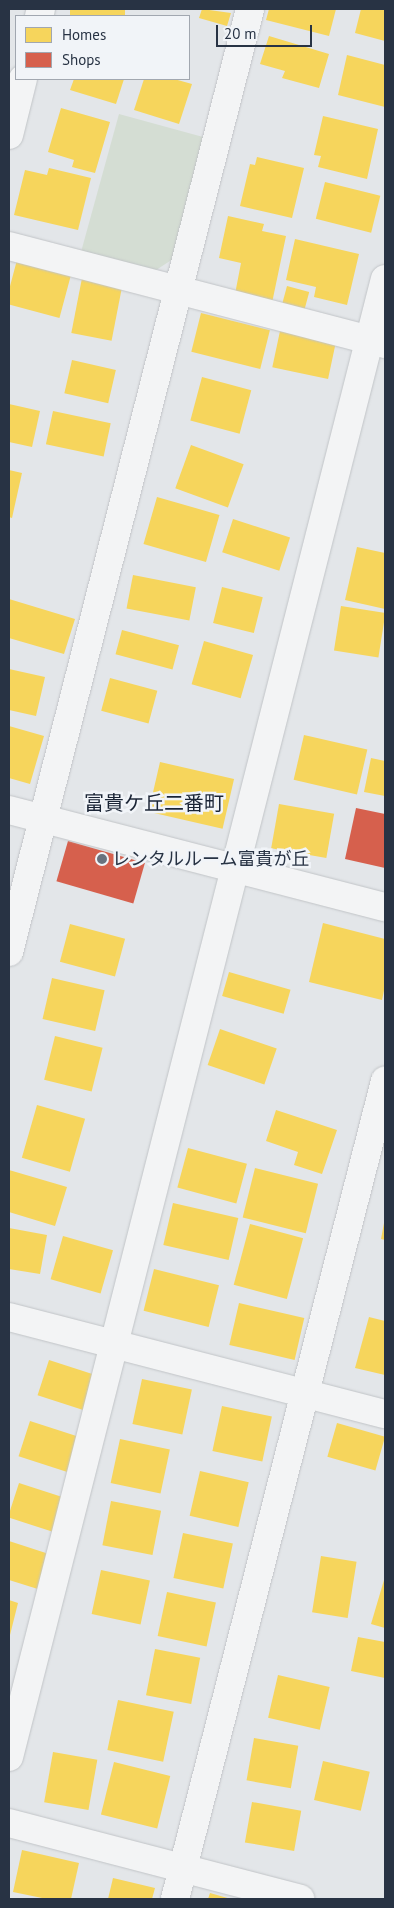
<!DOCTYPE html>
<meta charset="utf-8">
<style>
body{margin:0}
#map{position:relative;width:394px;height:1908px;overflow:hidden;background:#e3e6e9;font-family:"PT Sans","Noto Sans JP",sans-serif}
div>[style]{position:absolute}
.green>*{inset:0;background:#d4ddd3}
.homes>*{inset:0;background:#f6d55c;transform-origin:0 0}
.shops>*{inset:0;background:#d6604d;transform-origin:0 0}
.roads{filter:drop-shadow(0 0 1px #c1c4c7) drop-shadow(0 0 1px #c1c4c7)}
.minor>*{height:28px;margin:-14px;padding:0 14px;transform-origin:14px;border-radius:14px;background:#f3f4f5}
.dots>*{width:14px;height:14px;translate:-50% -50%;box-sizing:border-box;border:2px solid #f1f4f8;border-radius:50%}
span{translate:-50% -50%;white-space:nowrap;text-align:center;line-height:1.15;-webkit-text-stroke:5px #f1f4f8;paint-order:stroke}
.poi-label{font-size:18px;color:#283344}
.left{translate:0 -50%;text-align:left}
.quarter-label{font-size:20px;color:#1a2435}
.frame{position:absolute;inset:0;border:10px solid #283344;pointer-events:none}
.legend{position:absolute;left:15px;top:15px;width:175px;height:65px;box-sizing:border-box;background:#f1f4f8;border:1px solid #a1a7b0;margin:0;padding:6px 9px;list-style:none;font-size:15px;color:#283344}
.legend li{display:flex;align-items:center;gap:10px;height:25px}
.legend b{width:25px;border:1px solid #a1a7b0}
.scale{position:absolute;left:216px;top:25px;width:96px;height:22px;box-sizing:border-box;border:2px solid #283344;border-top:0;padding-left:6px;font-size:15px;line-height:18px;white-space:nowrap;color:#283344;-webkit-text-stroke:4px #f1f4f8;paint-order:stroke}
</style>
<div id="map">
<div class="green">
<div style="clip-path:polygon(119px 114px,203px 137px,173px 259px,153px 272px,81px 252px)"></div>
</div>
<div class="homes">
<div style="left:70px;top:9px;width:55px;height:8px"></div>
<div style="clip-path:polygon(202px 9px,231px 13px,227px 26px,199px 18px)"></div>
<div style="clip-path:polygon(269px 9px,336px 9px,329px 36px,266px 20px)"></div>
<div style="clip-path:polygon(361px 9px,385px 9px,385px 41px,355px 33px)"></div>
<div style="clip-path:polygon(269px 36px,329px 54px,319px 88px,282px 78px,285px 71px,260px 64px)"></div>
<div style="clip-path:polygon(347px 55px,385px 65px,385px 107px,338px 95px)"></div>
<div style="clip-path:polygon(74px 79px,124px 79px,116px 104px,70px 90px)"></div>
<div style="clip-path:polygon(144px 79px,174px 79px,192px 84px,179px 124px,134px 110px)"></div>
<div style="clip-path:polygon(61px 108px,110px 122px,95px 173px,72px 167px,74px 160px,48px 152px)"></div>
<div style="clip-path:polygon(323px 116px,378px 129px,367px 179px,318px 167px,321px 156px,314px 155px)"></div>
<div style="clip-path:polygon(257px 157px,304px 168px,292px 218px,240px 206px,250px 164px,255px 165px)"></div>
<div style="clip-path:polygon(49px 168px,91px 178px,78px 230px,14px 215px,25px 170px,47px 175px)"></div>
<div style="left:325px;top:182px;width:57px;height:38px;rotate:14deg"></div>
<div style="clip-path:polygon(228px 216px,264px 224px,262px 231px,286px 236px,272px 303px,235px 294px,241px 263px,219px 258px)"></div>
<div style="clip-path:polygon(295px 239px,359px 254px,347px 305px,314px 297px,316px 287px,286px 280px)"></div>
<div style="left:17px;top:260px;width:56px;height:45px;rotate:15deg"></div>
<div style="left:82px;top:278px;width:41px;height:56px;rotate:11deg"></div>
<div style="left:287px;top:286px;width:23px;height:22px;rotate:15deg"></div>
<div style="left:201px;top:313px;width:71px;height:40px;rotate:14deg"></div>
<div style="left:280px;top:331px;width:57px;height:37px;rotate:12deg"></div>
<div style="left:72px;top:360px;width:45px;height:34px;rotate:13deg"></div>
<div style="left:202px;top:377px;width:51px;height:45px;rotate:15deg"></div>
<div style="clip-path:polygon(9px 404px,40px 411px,32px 447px,9px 442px)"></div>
<div style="left:53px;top:411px;width:59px;height:34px;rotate:12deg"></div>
<div style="left:191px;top:445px;width:56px;height:46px;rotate:20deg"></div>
<div style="clip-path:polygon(9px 470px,22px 473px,12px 518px,9px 517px)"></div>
<div style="left:157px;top:497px;width:65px;height:49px;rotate:16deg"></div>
<div style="left:233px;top:519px;width:60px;height:35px;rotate:18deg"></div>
<div style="clip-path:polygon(357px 547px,385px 553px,385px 609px,345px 600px)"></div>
<div style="left:133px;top:575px;width:64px;height:34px;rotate:11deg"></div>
<div style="left:222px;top:587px;width:42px;height:37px;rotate:14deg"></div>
<div style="clip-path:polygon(9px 599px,75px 619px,64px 654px,9px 638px)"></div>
<div style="left:341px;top:606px;width:45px;height:45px;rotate:9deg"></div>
<div style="left:122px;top:630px;width:59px;height:25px;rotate:15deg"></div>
<div style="left:204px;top:641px;width:51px;height:45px;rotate:16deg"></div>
<div style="clip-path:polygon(9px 669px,45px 677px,36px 716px,9px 710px)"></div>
<div style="left:110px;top:678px;width:49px;height:34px;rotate:15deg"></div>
<div style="clip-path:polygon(9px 726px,44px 736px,30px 784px,9px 778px)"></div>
<div style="left:304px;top:735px;width:65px;height:46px;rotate:13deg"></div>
<div style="clip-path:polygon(371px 758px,385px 761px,385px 796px,364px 792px)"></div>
<div style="left:160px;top:762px;width:76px;height:51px;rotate:13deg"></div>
<div style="left:279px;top:804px;width:56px;height:45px;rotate:10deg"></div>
<div style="clip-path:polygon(323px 923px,385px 939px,385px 986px,382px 1000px,309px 982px)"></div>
<div style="left:70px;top:924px;width:57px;height:39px;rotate:15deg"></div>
<div style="left:229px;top:972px;width:64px;height:25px;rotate:16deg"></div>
<div style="left:52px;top:978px;width:54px;height:42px;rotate:13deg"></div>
<div style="left:220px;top:1029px;width:60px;height:38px;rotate:19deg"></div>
<div style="left:55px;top:1036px;width:49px;height:45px;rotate:14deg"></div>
<div style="left:37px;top:1105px;width:50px;height:55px;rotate:16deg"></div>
<div style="clip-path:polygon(276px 1110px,337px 1130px,322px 1174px,294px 1165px,298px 1152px,266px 1141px)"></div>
<div style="left:188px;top:1148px;width:61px;height:41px;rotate:15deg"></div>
<div style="left:255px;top:1168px;width:65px;height:51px;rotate:14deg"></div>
<div style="clip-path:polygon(9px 1170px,67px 1187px,55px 1226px,9px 1212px)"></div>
<div style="left:173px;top:1203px;width:67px;height:43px;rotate:13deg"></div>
<div style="clip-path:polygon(384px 1223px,385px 1223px,385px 1240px,381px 1239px)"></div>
<div style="left:250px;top:1224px;width:55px;height:63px;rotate:15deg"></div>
<div style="clip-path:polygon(9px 1228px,47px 1235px,40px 1274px,9px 1269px)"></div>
<div style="left:63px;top:1236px;width:52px;height:45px;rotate:16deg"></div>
<div style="left:154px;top:1269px;width:67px;height:43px;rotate:14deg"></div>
<div style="left:239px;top:1303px;width:67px;height:43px;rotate:13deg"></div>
<div style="clip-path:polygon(369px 1317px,385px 1321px,385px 1375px,355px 1368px)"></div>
<div style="left:49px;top:1360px;width:52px;height:37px;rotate:18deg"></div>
<div style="left:142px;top:1379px;width:51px;height:46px;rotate:12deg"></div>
<div style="left:222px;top:1406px;width:51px;height:46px;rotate:12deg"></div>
<div style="left:30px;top:1421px;width:52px;height:37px;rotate:18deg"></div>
<div style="left:337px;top:1423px;width:50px;height:35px;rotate:16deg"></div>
<div style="left:120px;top:1439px;width:51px;height:45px;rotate:12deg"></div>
<div style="left:200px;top:1471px;width:50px;height:46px;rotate:13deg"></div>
<div style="left:19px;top:1483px;width:52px;height:36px;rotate:18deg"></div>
<div style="left:111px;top:1501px;width:51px;height:45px;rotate:11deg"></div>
<div style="left:183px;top:1533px;width:51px;height:46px;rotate:12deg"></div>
<div style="clip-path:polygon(9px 1541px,52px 1555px,41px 1590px,9px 1580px)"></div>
<div style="left:321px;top:1556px;width:36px;height:57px;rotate:9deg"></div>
<div style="left:101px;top:1570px;width:50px;height:45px;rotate:12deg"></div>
<div style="clip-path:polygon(384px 1580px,385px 1580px,385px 1628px,371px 1624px)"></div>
<div style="left:167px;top:1592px;width:50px;height:45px;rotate:12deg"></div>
<div style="clip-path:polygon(9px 1600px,18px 1603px,9px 1639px)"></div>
<div style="clip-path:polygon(358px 1637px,385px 1642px,385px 1678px,351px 1671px)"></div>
<div style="left:155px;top:1649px;width:46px;height:47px;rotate:11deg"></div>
<div style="left:278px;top:1675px;width:53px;height:44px;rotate:13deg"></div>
<div style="left:118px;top:1700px;width:57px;height:51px;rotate:12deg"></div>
<div style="left:254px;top:1738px;width:45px;height:43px;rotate:10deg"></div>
<div style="left:53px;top:1752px;width:45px;height:51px;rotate:10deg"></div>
<div style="left:323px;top:1761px;width:48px;height:40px;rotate:13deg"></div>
<div style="left:114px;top:1762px;width:58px;height:54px;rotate:14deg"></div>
<div style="left:252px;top:1802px;width:50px;height:41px;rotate:10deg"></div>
<div style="clip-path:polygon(22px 1850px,79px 1863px,71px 1899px,47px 1899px,13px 1892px)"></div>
<div style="clip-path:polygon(113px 1878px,155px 1888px,152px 1899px,108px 1899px)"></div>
<div style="clip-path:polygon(210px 1893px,231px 1899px,208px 1899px)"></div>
</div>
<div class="shops">
<div style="clip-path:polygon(356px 808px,385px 814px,385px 868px,345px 859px)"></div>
<div style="left:68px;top:841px;width:80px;height:42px;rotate:16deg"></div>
</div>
<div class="roads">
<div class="minor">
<div style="left:39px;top:16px;width:7px;rotate:-74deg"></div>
<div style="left:9px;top:135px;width:58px;rotate:-76deg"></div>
<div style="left:9px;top:246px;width:389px;rotate:14.6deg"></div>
<div style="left:9px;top:810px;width:388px;rotate:14.5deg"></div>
<div style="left:9px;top:952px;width:973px;rotate:-75.66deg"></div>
<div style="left:9px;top:1317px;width:388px;rotate:14.5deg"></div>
<div style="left:9px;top:1757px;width:1525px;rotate:-75.73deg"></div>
<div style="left:9px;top:1823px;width:301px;rotate:14.6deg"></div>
<div style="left:175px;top:1899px;width:845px;rotate:-75.6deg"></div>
</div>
</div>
<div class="dots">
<div style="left:102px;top:859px;background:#69727e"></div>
</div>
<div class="poi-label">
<span class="left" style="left:112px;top:859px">レンタルルーム富貴が丘</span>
</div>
<div class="quarter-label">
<span style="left:154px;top:803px">富貴ケ丘二番町</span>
</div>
<div class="frame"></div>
<ul class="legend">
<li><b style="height:14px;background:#f6d55c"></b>Homes</li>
<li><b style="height:14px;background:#d6604d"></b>Shops</li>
</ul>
<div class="scale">20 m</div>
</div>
